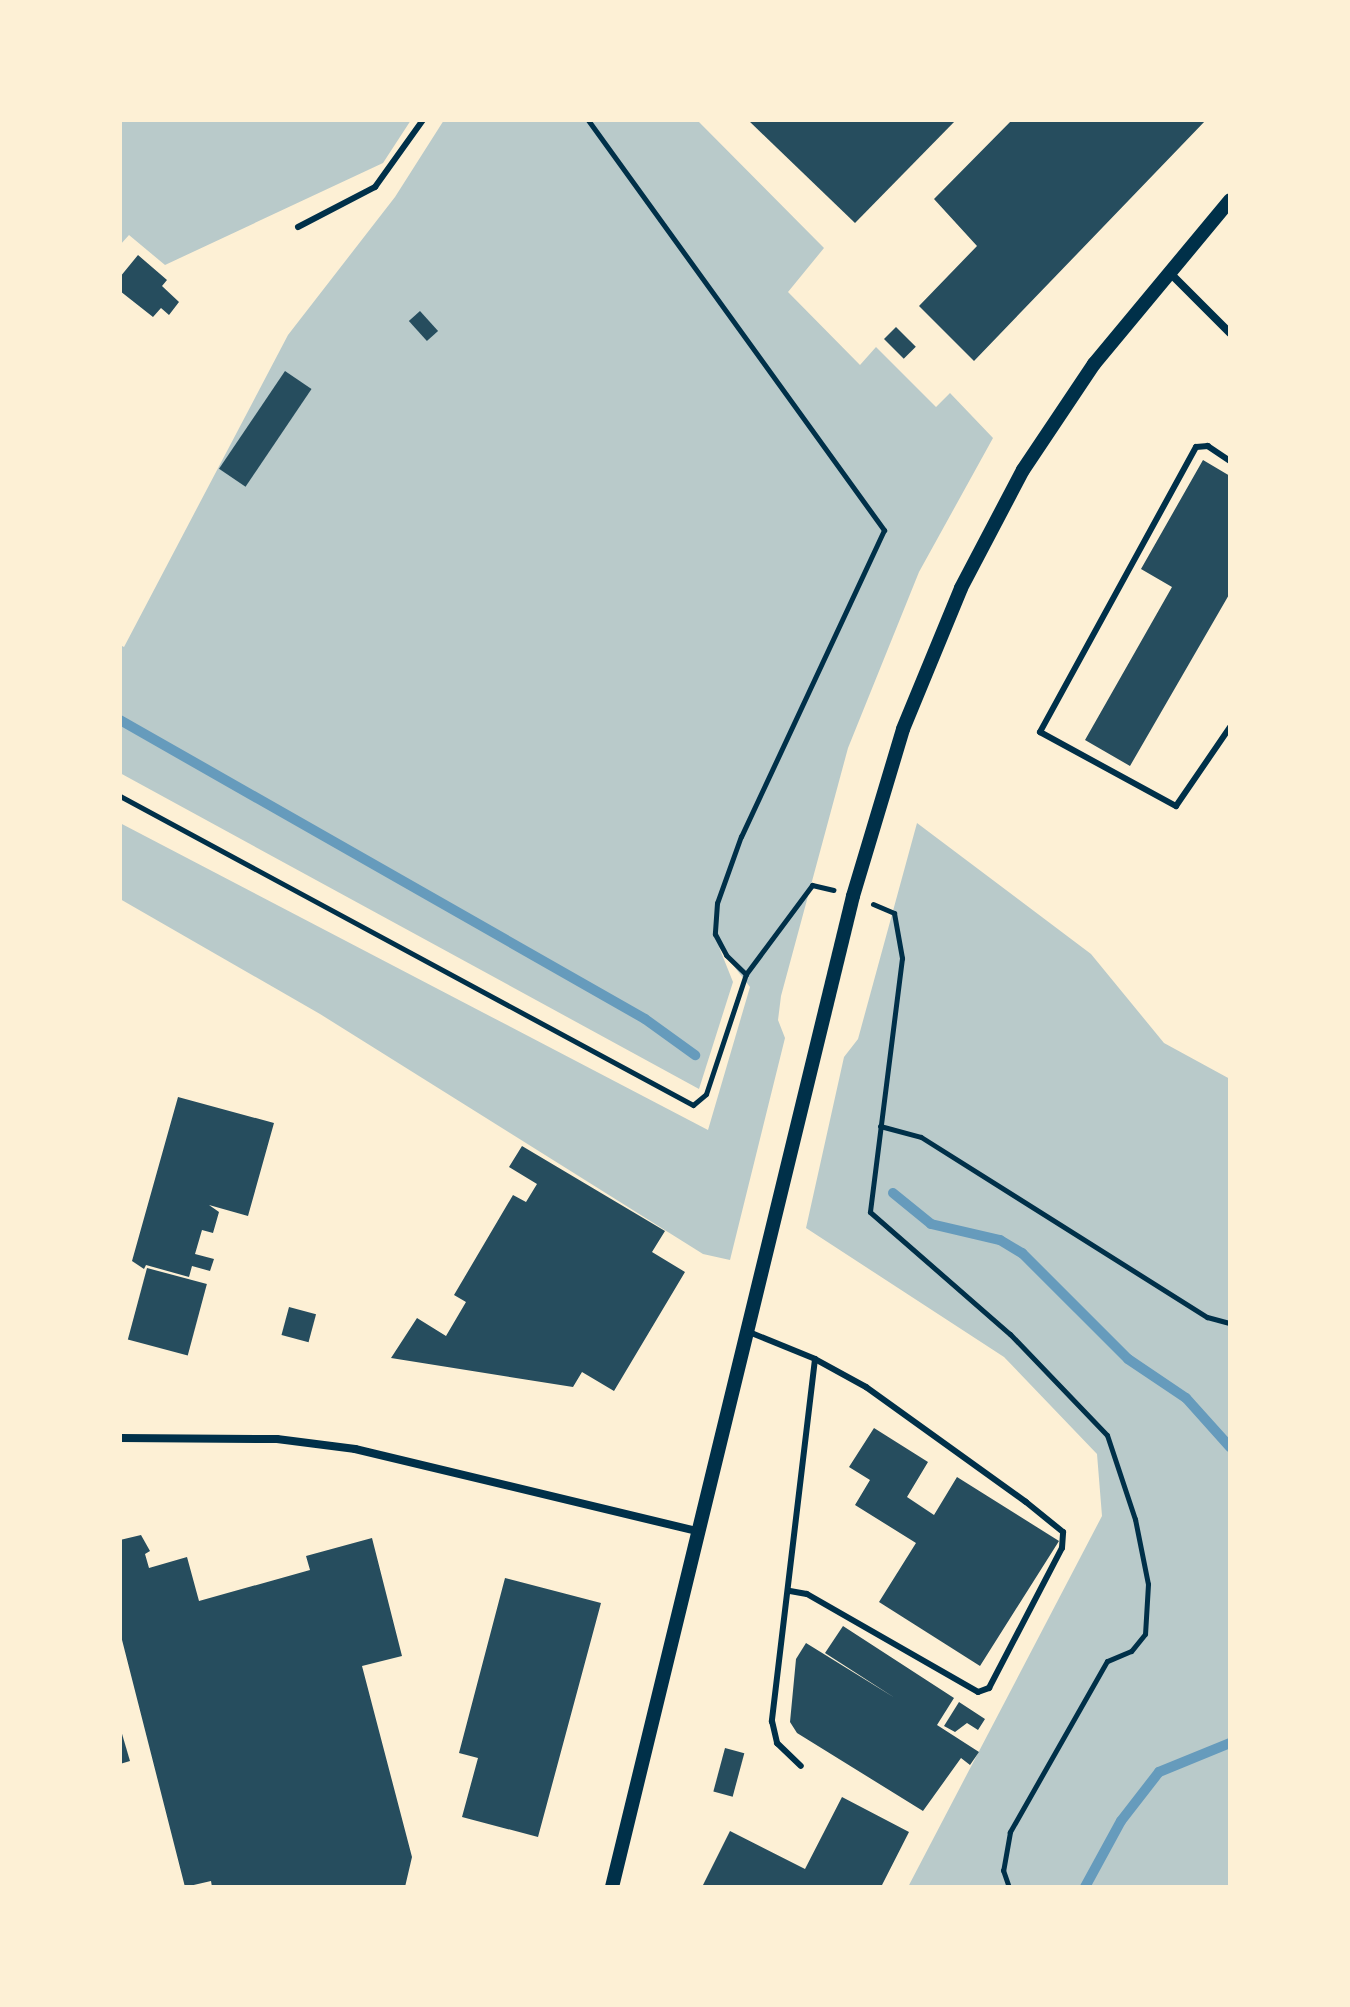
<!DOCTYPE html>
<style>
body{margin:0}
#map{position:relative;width:1350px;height:2007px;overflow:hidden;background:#fdf0d5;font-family:"PT Sans",sans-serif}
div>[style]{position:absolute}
.green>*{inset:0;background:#b9caca}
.stream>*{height:10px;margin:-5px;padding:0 5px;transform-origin:5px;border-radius:5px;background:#669bbc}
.building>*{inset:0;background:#264d5e;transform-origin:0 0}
.path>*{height:5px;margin:-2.5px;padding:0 2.5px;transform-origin:2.5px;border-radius:2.5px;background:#003049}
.service>*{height:6px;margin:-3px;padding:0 3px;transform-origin:3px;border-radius:3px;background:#003049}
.minor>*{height:8px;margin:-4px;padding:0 4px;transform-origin:4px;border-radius:4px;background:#003049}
.tertiary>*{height:14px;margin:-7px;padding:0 7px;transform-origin:7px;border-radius:7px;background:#003049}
span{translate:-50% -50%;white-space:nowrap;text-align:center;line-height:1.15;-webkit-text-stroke:8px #fdf0d5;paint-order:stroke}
.frame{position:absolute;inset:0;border:122px solid #fdf0d5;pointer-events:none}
</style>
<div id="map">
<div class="green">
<div style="clip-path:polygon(120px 120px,411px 120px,383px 163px,165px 265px,129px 235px,120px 245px)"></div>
<div style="clip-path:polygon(444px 120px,697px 120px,824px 248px,788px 292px,860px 365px,876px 347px,936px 407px,950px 393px,993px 438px,919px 572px,848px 748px,781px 996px,778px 1020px,785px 1038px,730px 1260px,703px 1254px,320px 1014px,120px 899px,120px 823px,708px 1130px,750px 987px,719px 947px,733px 982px,699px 1089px,120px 773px,120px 645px,124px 647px,288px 335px,395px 197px)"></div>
<div style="clip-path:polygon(917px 823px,1091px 954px,1164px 1043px,1230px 1079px,1230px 1887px,908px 1887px,1102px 1516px,1097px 1454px,1004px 1357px,806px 1228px,844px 1057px,858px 1039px)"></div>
</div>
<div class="stream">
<div style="left:120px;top:720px;width:604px;rotate:29.66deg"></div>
<div style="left:645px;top:1019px;width:62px;rotate:35.8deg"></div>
<div style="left:893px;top:1193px;width:49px;rotate:39.2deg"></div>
<div style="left:931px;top:1224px;width:71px;rotate:13.1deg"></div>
<div style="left:1000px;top:1240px;width:26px;rotate:31deg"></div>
<div style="left:1022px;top:1253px;width:150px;rotate:45deg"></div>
<div style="left:1128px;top:1359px;width:70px;rotate:33.9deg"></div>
<div style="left:1186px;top:1398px;width:66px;rotate:48.1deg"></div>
<div style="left:1085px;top:1887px;width:75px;rotate:-61.4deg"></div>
<div style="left:1121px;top:1821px;width:62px;rotate:-52.2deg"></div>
<div style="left:1159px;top:1772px;width:77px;rotate:-22.2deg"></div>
</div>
<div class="building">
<div style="clip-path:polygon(748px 120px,956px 120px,855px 223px)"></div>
<div style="clip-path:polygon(1012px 120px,1206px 120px,974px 361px,919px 306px,977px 246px,934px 199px)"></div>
<div style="clip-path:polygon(138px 255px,167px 280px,162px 286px,179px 302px,169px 315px,161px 308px,153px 317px,120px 291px,120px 277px)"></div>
<div style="left:420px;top:311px;width:27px;height:15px;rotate:48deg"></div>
<div style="left:896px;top:327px;width:28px;height:17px;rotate:45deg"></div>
<div style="left:285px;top:371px;width:32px;height:118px;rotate:34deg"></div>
<div style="clip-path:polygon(1203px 460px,1230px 476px,1230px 593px,1130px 766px,1085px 740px,1172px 587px,1141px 569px)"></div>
<div style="clip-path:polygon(178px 1097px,274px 1123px,248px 1216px,209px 1205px,219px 1212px,213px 1233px,202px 1230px,195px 1254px,214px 1259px,210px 1271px,192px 1266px,189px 1277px,146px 1265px,144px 1269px,132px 1261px)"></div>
<div style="clip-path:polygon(522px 1146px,665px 1231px,652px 1252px,685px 1272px,614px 1391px,582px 1372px,573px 1387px,391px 1358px,417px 1318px,446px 1336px,466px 1302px,454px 1295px,513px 1195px,526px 1202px,537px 1184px,509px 1167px)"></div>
<div style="left:147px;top:1268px;width:62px;height:74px;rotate:15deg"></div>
<div style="left:289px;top:1307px;width:28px;height:29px;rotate:15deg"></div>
<div style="clip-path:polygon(874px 1428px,928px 1462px,907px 1497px,934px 1515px,957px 1477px,1059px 1541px,980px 1666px,879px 1602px,916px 1543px,855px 1505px,870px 1480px,849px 1467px)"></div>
<div style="clip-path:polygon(141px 1535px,150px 1551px,145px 1554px,149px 1568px,187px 1557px,199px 1601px,310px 1570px,306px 1556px,372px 1538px,402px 1656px,362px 1666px,412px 1857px,405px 1887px,212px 1887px,211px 1881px,185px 1887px,120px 1632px,120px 1540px)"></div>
<div style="clip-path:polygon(505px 1578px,601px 1603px,538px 1837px,462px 1817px,478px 1758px,459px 1753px)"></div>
<div style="clip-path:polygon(843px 1626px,954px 1698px,937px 1725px,979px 1752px,970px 1765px,961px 1758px,923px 1811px,797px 1733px,790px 1722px,796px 1659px,806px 1643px,895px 1698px,825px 1653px)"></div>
<div style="clip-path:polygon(959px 1702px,985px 1719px,978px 1730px,967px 1723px,955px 1732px,944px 1726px)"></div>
<div style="clip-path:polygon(120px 1727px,130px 1761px,120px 1764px)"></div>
<div style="left:725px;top:1748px;width:20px;height:45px;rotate:15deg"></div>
<div style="clip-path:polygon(842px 1797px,909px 1832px,881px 1887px,702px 1887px,730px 1831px,805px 1869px)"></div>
</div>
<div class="path">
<div style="left:588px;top:120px;width:506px;rotate:54.17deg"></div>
<div style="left:884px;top:530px;width:338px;rotate:115deg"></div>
<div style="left:741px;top:836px;width:71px;rotate:109.7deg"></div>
<div style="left:717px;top:903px;width:31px;rotate:94deg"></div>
<div style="left:715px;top:934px;width:24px;rotate:62deg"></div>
<div style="left:726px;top:955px;width:28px;rotate:44deg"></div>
<div style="left:120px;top:796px;width:651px;rotate:28.34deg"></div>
<div style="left:693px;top:1105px;width:17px;rotate:-40deg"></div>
<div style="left:706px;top:1094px;width:126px;rotate:-71.6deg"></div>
<div style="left:746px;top:974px;width:111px;rotate:-53.4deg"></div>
<div style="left:812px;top:885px;width:22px;rotate:13deg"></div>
<div style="left:873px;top:904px;width:23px;rotate:23deg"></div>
<div style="left:894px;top:913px;width:46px;rotate:79.9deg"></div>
<div style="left:902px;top:958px;width:256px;rotate:97.2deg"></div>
<div style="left:870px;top:1212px;width:186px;rotate:41.1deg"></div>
<div style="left:1010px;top:1334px;width:140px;rotate:46.2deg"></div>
<div style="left:1107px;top:1435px;width:89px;rotate:71.6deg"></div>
<div style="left:1135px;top:1519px;width:66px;rotate:78.7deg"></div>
<div style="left:1148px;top:1584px;width:50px;rotate:93.4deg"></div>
<div style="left:1145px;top:1634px;width:22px;rotate:129deg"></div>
<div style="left:1131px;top:1651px;width:26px;rotate:157deg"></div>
<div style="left:1107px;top:1661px;width:197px;rotate:119.6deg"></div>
<div style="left:1010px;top:1832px;width:39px;rotate:100deg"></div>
<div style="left:1003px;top:1870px;width:18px;rotate:71deg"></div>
<div style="left:880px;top:1126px;width:42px;rotate:15deg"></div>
<div style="left:921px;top:1137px;width:338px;rotate:32.2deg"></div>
<div style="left:1207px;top:1317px;width:24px;rotate:15deg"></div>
</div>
<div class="service">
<div style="left:298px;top:227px;width:87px;rotate:-27.5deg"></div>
<div style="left:375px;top:187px;width:82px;rotate:-54.4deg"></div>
<div style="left:1230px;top:461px;width:27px;rotate:-146deg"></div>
<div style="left:1208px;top:446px;width:12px;rotate:175deg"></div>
<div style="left:1196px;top:447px;width:325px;rotate:118.7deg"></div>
<div style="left:1040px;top:732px;width:155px;rotate:28.6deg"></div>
<div style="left:1176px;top:806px;width:96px;rotate:-55.6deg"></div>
<div style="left:749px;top:1332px;width:71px;rotate:22.2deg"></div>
<div style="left:815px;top:1359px;width:365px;rotate:96.8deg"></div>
<div style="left:772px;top:1721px;width:23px;rotate:77deg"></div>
<div style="left:777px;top:1743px;width:33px;rotate:44deg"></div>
<div style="left:790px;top:1591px;width:17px;rotate:10deg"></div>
<div style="left:807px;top:1594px;width:197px;rotate:29.8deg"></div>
<div style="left:978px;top:1692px;width:12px;rotate:-20deg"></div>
<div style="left:989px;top:1688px;width:158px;rotate:-62.5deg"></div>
<div style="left:1062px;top:1548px;width:16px;rotate:-86deg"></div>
<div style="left:1063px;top:1532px;width:48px;rotate:-141deg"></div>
<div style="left:1026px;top:1502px;width:197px;rotate:-144.3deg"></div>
<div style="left:866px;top:1387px;width:58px;rotate:-151.2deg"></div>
</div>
<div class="minor">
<div style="left:1168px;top:271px;width:88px;rotate:45deg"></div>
<div style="left:120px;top:1438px;width:157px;rotate:0.4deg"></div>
<div style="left:277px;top:1439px;width:79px;rotate:7.3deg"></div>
<div style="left:355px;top:1449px;width:352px;rotate:13.5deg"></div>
</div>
<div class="tertiary">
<div style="left:612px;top:1887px;width:1020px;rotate:-76.33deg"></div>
<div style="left:853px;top:896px;width:174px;rotate:-73.3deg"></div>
<div style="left:903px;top:729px;width:152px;rotate:-67.6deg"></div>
<div style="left:961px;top:588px;width:133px;rotate:-62.3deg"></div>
<div style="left:1023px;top:470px;width:128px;rotate:-56.2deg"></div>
<div style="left:1094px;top:364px;width:213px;rotate:-50.3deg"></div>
</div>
<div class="frame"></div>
</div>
